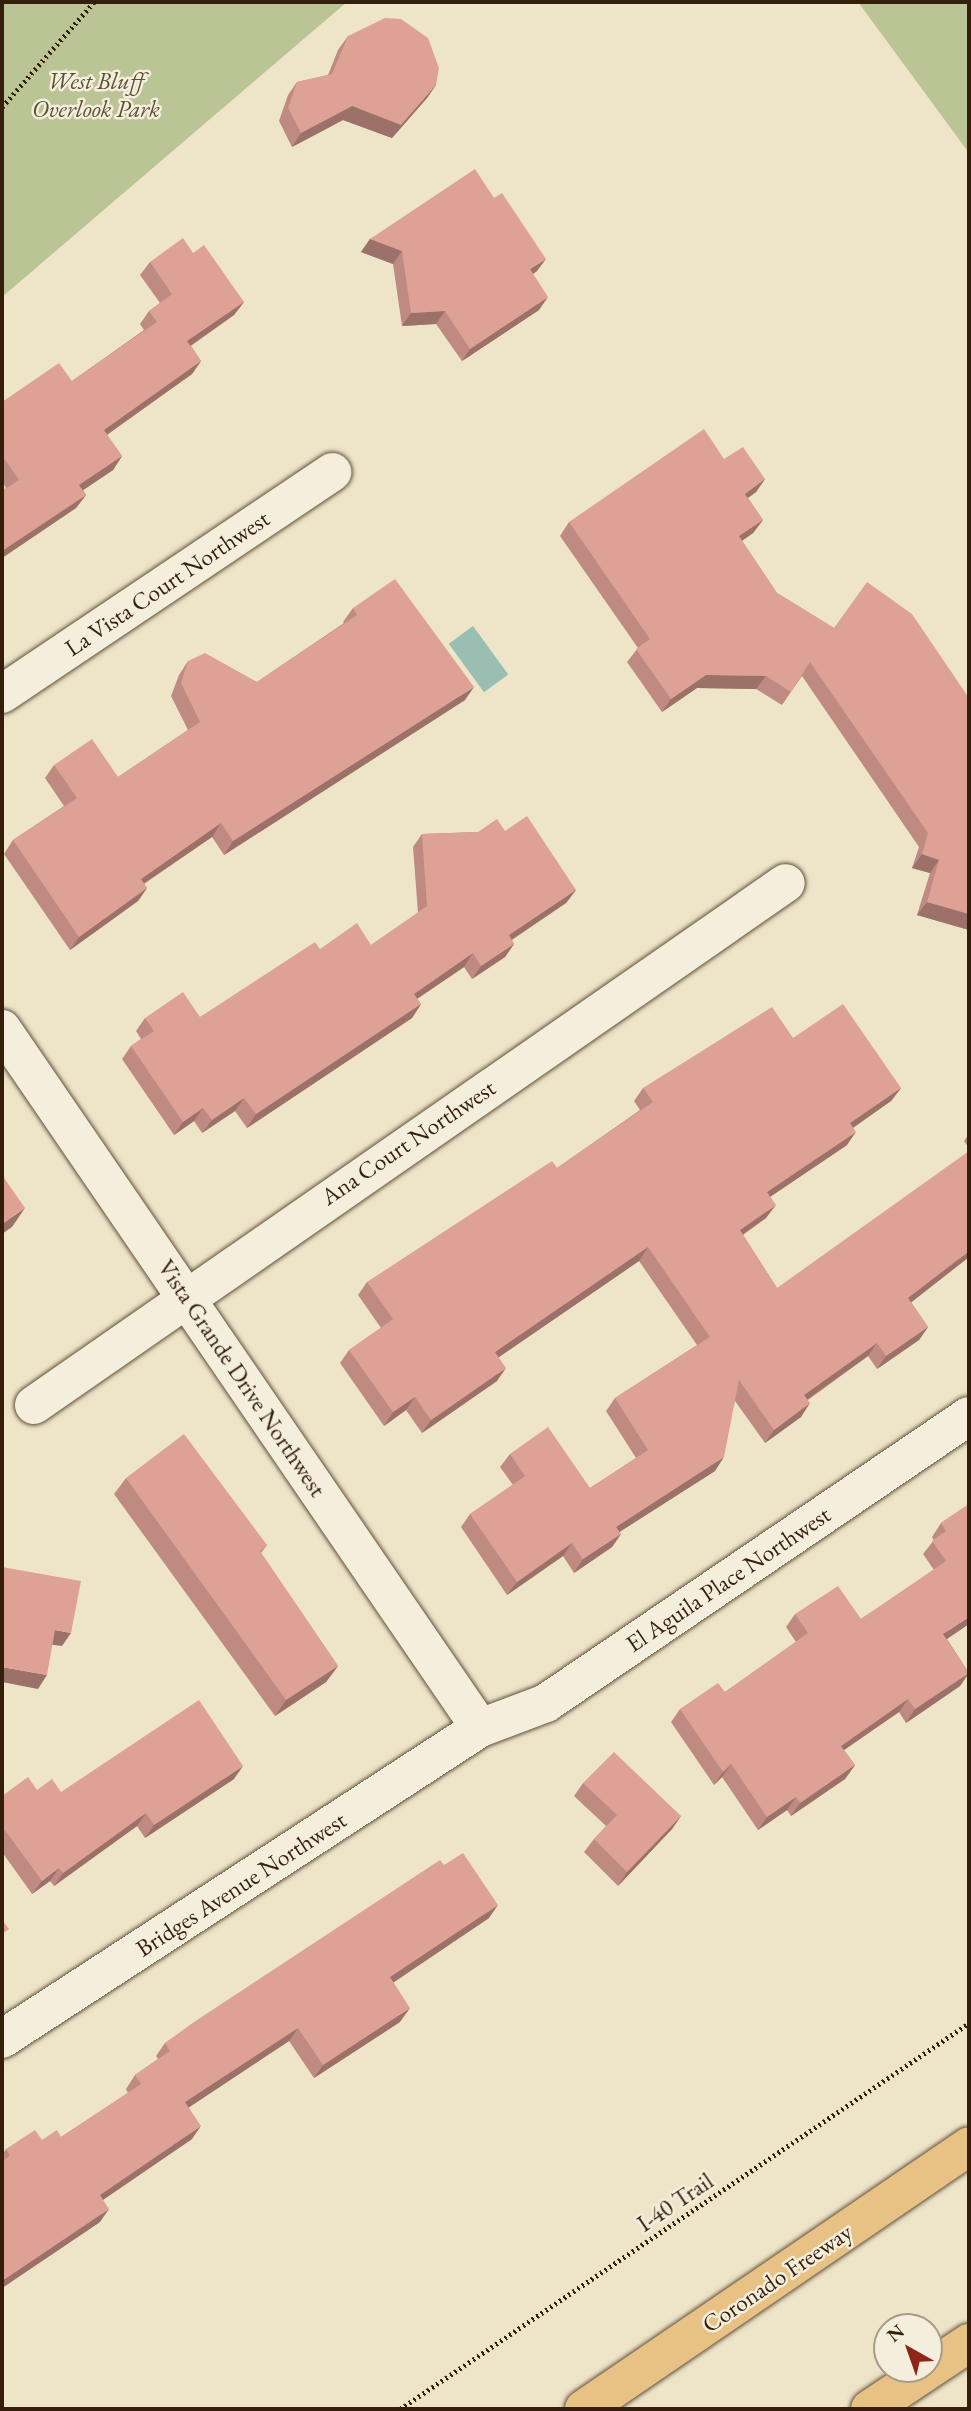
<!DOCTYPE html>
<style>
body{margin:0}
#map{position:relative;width:971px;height:2411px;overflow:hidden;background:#eee5c9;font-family:"EB Garamond",serif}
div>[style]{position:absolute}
.green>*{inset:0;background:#bac495}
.water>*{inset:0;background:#9abfb2;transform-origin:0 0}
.path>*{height:4.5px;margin-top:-2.25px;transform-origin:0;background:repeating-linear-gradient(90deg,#351f0b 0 2px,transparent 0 5.5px)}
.roads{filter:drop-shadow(0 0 2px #63503a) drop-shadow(0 0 2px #63503a)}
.minor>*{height:38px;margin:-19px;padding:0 19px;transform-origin:19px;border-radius:19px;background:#f4eedc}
.motorway>*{height:38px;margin:-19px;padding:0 19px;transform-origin:19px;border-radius:19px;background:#e7c284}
.wall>*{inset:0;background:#bf8a81}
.shaded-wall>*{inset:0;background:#9b7169}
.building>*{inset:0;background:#dea196}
span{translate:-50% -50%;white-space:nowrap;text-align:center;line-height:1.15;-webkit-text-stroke:5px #f4eedc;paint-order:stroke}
.park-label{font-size:24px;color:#5d5134;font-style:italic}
.street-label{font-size:24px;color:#351f0b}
.frame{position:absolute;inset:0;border:4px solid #351f0b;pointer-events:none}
.north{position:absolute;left:873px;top:2313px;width:70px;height:70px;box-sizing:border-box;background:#f4eedc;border:2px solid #a89b88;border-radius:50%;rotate:320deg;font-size:19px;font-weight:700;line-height:28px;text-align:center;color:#351f0b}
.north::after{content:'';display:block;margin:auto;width:24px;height:32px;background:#8f2418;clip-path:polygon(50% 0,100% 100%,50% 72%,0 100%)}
</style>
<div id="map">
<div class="green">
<div style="clip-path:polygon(2px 2px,347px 2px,2px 297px)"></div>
<div style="clip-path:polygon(858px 2px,969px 2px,969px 153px)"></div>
</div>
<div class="water">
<div style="left:473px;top:626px;width:60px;height:30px;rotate:54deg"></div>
</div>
<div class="path">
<div style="left:2px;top:107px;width:140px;rotate:-48.8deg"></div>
<div style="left:400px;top:2409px;width:688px;rotate:-34.15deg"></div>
</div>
<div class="roads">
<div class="minor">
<div style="left:2px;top:694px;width:398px;rotate:-33.9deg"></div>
<div style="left:2px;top:1029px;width:847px;rotate:55.63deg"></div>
<div style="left:34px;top:1405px;width:915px;rotate:-34.77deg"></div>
<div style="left:2px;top:2039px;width:570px;rotate:-33.05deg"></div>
<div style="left:480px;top:1728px;width:71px;rotate:-20.7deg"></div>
<div style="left:546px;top:1703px;width:511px;rotate:-34.16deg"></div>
</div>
<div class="motorway">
<div style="left:584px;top:2409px;width:466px;rotate:-34.3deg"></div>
<div style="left:870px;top:2409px;width:119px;rotate:-33.7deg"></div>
</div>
</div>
<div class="wall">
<div style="clip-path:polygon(348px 36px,436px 85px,427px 98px,392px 138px,343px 120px,292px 147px,279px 121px,288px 95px,297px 82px,328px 75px,338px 50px)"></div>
<div style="clip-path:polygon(370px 239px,537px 271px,533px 274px,539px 310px,462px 361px,436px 324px,402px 326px,393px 264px,361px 252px)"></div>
<div style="clip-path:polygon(193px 253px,244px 302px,234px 315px,191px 346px,201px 361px,192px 374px,107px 435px,122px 456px,113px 470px,83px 490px,86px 495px,76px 508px,2px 558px,2px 491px,6px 488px,2px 481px,2px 402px,72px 381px,144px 330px,140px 324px,149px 311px,160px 303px,140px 275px,150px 262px)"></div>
<div style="clip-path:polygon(724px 459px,765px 479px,756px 492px,748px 498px,763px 520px,753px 533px,742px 541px,777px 593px,834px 628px,969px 698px,969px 930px,917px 915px,930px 873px,912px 868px,919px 847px,802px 676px,782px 705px,756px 689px,697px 688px,662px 712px,627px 662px,638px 648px,560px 536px,569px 522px)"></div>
<div style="clip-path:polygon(353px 608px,465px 700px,224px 855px,212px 837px,144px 884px,147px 888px,138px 901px,70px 950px,4px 854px,13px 840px,64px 806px,45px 778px,54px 765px,118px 777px,188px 730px,171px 696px,179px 675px,188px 661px,257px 682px,344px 623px,343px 622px)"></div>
<div style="clip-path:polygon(505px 831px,576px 890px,566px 903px,512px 940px,514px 944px,505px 957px,472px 979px,464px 967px,417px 999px,421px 1004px,412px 1018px,247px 1128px,235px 1111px,202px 1133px,194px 1121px,174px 1135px,122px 1059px,131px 1046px,141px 1039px,136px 1031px,145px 1018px,200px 1017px,320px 949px,371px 945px,418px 913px,413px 847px,422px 834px)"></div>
<div style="clip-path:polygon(793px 1038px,901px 1088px,891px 1101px,853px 1128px,847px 1145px,770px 1197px,766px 1218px,743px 1235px,777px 1288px,969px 1257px,911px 1302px,928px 1327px,919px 1340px,877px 1369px,868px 1356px,808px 1400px,801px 1417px,765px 1443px,735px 1401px,715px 1471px,619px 1532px,621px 1534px,612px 1547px,574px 1573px,563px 1556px,507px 1595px,461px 1527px,470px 1514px,513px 1485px,500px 1467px,510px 1454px,590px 1488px,636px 1458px,606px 1411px,615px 1398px,697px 1345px,639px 1261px,499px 1357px,497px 1381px,422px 1433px,406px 1410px,384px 1426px,340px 1363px,349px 1350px,381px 1328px,358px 1295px,367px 1282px,557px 1168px,640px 1110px,634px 1101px,643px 1088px)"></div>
<div style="clip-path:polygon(969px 1134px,969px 1148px,964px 1141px)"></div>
<div style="clip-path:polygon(126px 1478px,267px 1545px,261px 1553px,338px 1666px,326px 1682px,275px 1716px,114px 1494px)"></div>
<div style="clip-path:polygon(969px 1504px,947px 1639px,969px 1673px,960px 1686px,906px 1723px,899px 1712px,844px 1750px,855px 1765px,845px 1779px,791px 1816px,787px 1810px,758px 1830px,722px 1777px,714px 1785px,671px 1722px,680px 1709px,725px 1692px,796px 1642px,786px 1627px,795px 1614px,861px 1619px,934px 1570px,923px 1554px,934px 1540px,932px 1537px,941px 1523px)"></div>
<div style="clip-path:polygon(234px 1779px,145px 1838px,137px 1826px,54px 1886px,50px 1881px,32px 1894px,2px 1852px,2px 1796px,37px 1790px,61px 1792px)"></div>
<div style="clip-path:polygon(583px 1783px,681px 1816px,672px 1829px,618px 1886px,584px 1852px,594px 1839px,606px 1826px,574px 1796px)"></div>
<div style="clip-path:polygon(444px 1865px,489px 1918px,393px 1982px,400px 2022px,314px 2078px,289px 2041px,189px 2107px,192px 2139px,103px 2200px,100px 2222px,2px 2288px,2px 2155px,6px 2149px,42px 2140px,61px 2137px,128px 2093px,126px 2089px,135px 2075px,158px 2059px,156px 2056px,165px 2043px)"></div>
</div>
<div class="shaded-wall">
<div style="clip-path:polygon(436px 85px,427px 98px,392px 138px,343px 120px,292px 147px,301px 133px,352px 106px)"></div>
<div style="clip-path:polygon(370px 239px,402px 251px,393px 264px,361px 252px)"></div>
<div style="clip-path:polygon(546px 259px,537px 271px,521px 282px,530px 269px)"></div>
<div style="clip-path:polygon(548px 297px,539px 310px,462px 361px,470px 349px)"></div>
<div style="clip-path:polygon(244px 302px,234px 315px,178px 354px,187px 341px)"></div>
<div style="clip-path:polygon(445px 311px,436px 324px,402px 326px,411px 313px)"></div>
<div style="clip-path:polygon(201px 361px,192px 374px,95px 443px,104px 430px)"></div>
<div style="clip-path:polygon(122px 456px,113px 470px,70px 499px,79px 485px)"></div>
<div style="clip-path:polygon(765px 479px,756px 492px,735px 507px,745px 494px)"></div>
<div style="clip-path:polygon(86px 495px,76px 508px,2px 558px,2px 551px)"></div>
<div style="clip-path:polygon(763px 520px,753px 533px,730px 549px,739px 536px)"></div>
<div style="clip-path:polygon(706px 675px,766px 676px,756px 689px,697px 688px,662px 712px,671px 699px)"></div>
<div style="clip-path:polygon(474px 687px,465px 700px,224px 855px,233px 841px)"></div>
<div style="clip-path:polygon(221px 823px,212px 837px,131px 892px,141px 879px)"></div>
<div style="clip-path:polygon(922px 854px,939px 860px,930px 873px,912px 868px)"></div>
<div style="clip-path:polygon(147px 888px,138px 901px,70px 950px,79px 937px)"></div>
<div style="clip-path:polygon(576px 890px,566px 903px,499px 948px,509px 935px)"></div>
<div style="clip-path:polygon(927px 902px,969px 914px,969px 930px,917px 915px)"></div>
<div style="clip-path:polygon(514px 944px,505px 957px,472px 979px,481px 966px)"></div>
<div style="clip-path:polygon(473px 953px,464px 967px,405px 1007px,414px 994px)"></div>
<div style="clip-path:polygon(421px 1004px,412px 1018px,247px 1128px,256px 1114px)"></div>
<div style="clip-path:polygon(901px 1088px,891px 1101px,841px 1136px,850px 1123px)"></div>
<div style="clip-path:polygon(244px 1098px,235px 1111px,202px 1133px,212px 1120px)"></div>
<div style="clip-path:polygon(203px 1108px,194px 1121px,174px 1135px,183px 1122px)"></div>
<div style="clip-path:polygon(856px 1132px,847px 1145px,758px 1205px,767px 1192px)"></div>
<div style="clip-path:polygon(776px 1205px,766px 1218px,730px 1243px,740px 1230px)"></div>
<div style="clip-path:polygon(25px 1208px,12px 1227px,2px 1234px,2px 1224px)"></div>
<div style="clip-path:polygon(648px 1247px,639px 1261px,486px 1366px,495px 1352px)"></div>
<div style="clip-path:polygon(969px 1251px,969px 1257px,899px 1312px,908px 1298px)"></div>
<div style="clip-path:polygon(928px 1327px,919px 1340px,877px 1369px,886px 1356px)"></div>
<div style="clip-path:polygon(877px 1343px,868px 1356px,795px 1408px,804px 1395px)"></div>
<div style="clip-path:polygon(506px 1368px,497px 1381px,422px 1433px,431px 1420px)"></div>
<div style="clip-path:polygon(415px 1397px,406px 1410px,384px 1426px,393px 1412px)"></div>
<div style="clip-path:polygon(810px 1403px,801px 1417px,765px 1443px,774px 1430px)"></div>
<div style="clip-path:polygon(724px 1457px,715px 1471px,607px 1540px,616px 1527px)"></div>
<div style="clip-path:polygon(621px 1534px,612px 1547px,574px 1573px,583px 1559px)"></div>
<div style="clip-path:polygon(572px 1543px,563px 1556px,507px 1595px,517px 1582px)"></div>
<div style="clip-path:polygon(969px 1617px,969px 1624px,934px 1648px,943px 1634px)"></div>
<div style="clip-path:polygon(55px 1630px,71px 1633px,62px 1646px,46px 1644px)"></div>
<div style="clip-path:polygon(338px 1666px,326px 1682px,275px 1716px,286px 1700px)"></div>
<div style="clip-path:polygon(2px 1667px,47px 1675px,38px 1689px,2px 1682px)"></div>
<div style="clip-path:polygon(969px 1673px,960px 1686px,906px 1723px,915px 1709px)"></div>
<div style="clip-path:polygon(908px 1699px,899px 1712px,831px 1759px,841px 1746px)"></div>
<div style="clip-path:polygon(731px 1764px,722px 1777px,714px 1785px,723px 1772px)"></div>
<div style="clip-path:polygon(855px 1765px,845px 1779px,791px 1816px,800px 1803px)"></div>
<div style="clip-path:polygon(243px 1766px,234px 1779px,145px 1838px,154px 1825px)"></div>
<div style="clip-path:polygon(796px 1797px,787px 1810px,758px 1830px,767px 1817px)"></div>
<div style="clip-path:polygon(146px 1813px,137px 1826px,54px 1886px,63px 1873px)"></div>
<div style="clip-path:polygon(681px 1816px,672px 1829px,618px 1886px,627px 1872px)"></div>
<div style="clip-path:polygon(59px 1868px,50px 1881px,32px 1894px,42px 1881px)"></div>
<div style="clip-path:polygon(498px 1905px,489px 1918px,381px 1991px,390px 1977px)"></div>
<div style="clip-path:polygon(410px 2008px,400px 2022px,314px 2078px,323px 2065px)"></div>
<div style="clip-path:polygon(298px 2028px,289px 2041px,176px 2116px,185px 2102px)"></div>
<div style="clip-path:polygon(201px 2126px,192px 2139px,91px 2208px,100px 2195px)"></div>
<div style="clip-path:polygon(109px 2209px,100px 2222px,2px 2288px,2px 2281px)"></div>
</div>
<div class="building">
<div style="clip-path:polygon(385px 18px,401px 19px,428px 38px,439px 68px,436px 85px,401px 125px,352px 106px,301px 133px,288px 108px,297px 82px,332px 74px,348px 36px)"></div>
<div style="clip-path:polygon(475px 169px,494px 198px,502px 193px,546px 259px,530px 269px,548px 297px,470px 349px,445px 311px,411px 313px,402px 251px,370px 239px)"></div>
<div style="clip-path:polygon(183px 238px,193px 253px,204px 245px,244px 302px,187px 341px,201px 361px,104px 430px,122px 456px,79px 485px,86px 495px,2px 551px,2px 491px,19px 480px,2px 455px,2px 432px,4px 431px,2px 428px,2px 402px,59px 363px,72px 381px,157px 322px,149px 311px,172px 294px,150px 262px)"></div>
<div style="clip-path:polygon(704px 429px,724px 459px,743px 447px,765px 479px,745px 494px,763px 520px,739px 536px,777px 593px,834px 628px,867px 582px,912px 614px,969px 698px,969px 914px,927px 902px,939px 860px,922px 854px,928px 833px,810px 662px,791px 692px,766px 676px,706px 675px,671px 699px,636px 649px,650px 639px,569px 522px)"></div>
<div style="clip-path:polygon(395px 579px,474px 687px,233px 841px,221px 823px,141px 879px,147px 888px,79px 937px,13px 840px,77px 798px,54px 765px,92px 739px,118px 777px,200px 722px,181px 683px,188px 661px,205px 653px,257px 682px,357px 615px,353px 608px)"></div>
<div style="clip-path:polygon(527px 816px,576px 890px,509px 935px,514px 944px,481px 966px,473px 953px,414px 994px,421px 1004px,256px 1114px,244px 1098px,212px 1120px,203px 1108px,183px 1122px,131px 1046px,154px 1031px,145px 1018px,183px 992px,200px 1017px,315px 942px,320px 949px,357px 923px,371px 945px,427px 906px,422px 834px,478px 832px,497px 819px,505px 831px)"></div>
<div style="clip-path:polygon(843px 1004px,901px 1088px,850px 1123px,856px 1132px,767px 1192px,776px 1205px,740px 1230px,777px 1288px,969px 1151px,969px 1251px,908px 1298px,928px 1327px,886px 1356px,877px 1343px,804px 1395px,810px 1403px,774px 1430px,739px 1380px,724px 1457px,616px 1527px,621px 1534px,583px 1559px,572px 1543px,517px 1582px,470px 1514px,525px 1476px,510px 1454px,548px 1427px,590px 1488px,648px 1450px,615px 1398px,710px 1337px,648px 1247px,495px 1352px,506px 1368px,431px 1420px,415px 1397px,393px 1412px,349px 1350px,393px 1319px,367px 1282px,552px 1161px,557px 1168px,653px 1102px,643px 1088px,772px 1007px,793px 1038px)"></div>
<div style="clip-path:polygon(2px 1175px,25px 1208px,2px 1224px)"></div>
<div style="clip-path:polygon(184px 1434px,267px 1545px,260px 1551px,338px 1666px,286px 1700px,126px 1478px)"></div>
<div style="clip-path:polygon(969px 1504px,969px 1617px,943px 1634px,969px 1673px,915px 1709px,908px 1699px,841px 1746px,855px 1765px,800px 1803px,796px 1797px,767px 1817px,731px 1764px,723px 1772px,680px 1709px,718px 1683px,725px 1692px,808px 1633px,795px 1614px,838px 1586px,861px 1619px,946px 1561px,932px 1541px,946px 1531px,941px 1523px)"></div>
<div style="clip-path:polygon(2px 1567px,81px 1581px,71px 1633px,55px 1630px,47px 1675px,2px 1667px)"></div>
<div style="clip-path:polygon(199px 1700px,243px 1766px,154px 1825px,146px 1813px,63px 1873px,59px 1868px,42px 1881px,2px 1826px,2px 1796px,28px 1777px,37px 1790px,52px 1779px,61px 1792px)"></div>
<div style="clip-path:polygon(614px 1752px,681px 1816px,627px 1872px,594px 1839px,617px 1815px,583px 1783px)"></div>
<div style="clip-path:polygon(463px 1853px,498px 1905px,390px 1977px,410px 2008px,323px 2065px,298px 2028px,185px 2102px,201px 2126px,100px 2195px,109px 2209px,2px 2281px,2px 2161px,10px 2156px,6px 2149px,35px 2130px,42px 2140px,57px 2130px,61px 2137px,141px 2084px,135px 2075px,170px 2051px,165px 2043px,194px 2022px,440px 1860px,444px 1865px)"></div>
<div style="clip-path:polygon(2px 1920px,9px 1929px,2px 1934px)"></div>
</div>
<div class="park-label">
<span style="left:96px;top:95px">West Bluff<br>Overlook Park</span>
</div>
<div class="street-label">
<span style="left:167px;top:583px;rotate:-34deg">La Vista Court Northwest</span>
<span style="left:408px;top:1142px;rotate:-34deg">Ana Court Northwest</span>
<span style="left:242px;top:1378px;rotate:56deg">Vista Grande Drive Northwest</span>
<span style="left:728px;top:1579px;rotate:-34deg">El Aguila Place Northwest</span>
<span style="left:241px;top:1884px;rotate:-33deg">Bridges Avenue Northwest</span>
<span style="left:675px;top:2202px;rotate:-34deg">I-40 Trail</span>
<span style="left:777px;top:2278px;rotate:-34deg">Coronado Freeway</span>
</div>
<div class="frame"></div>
<div class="north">N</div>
</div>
